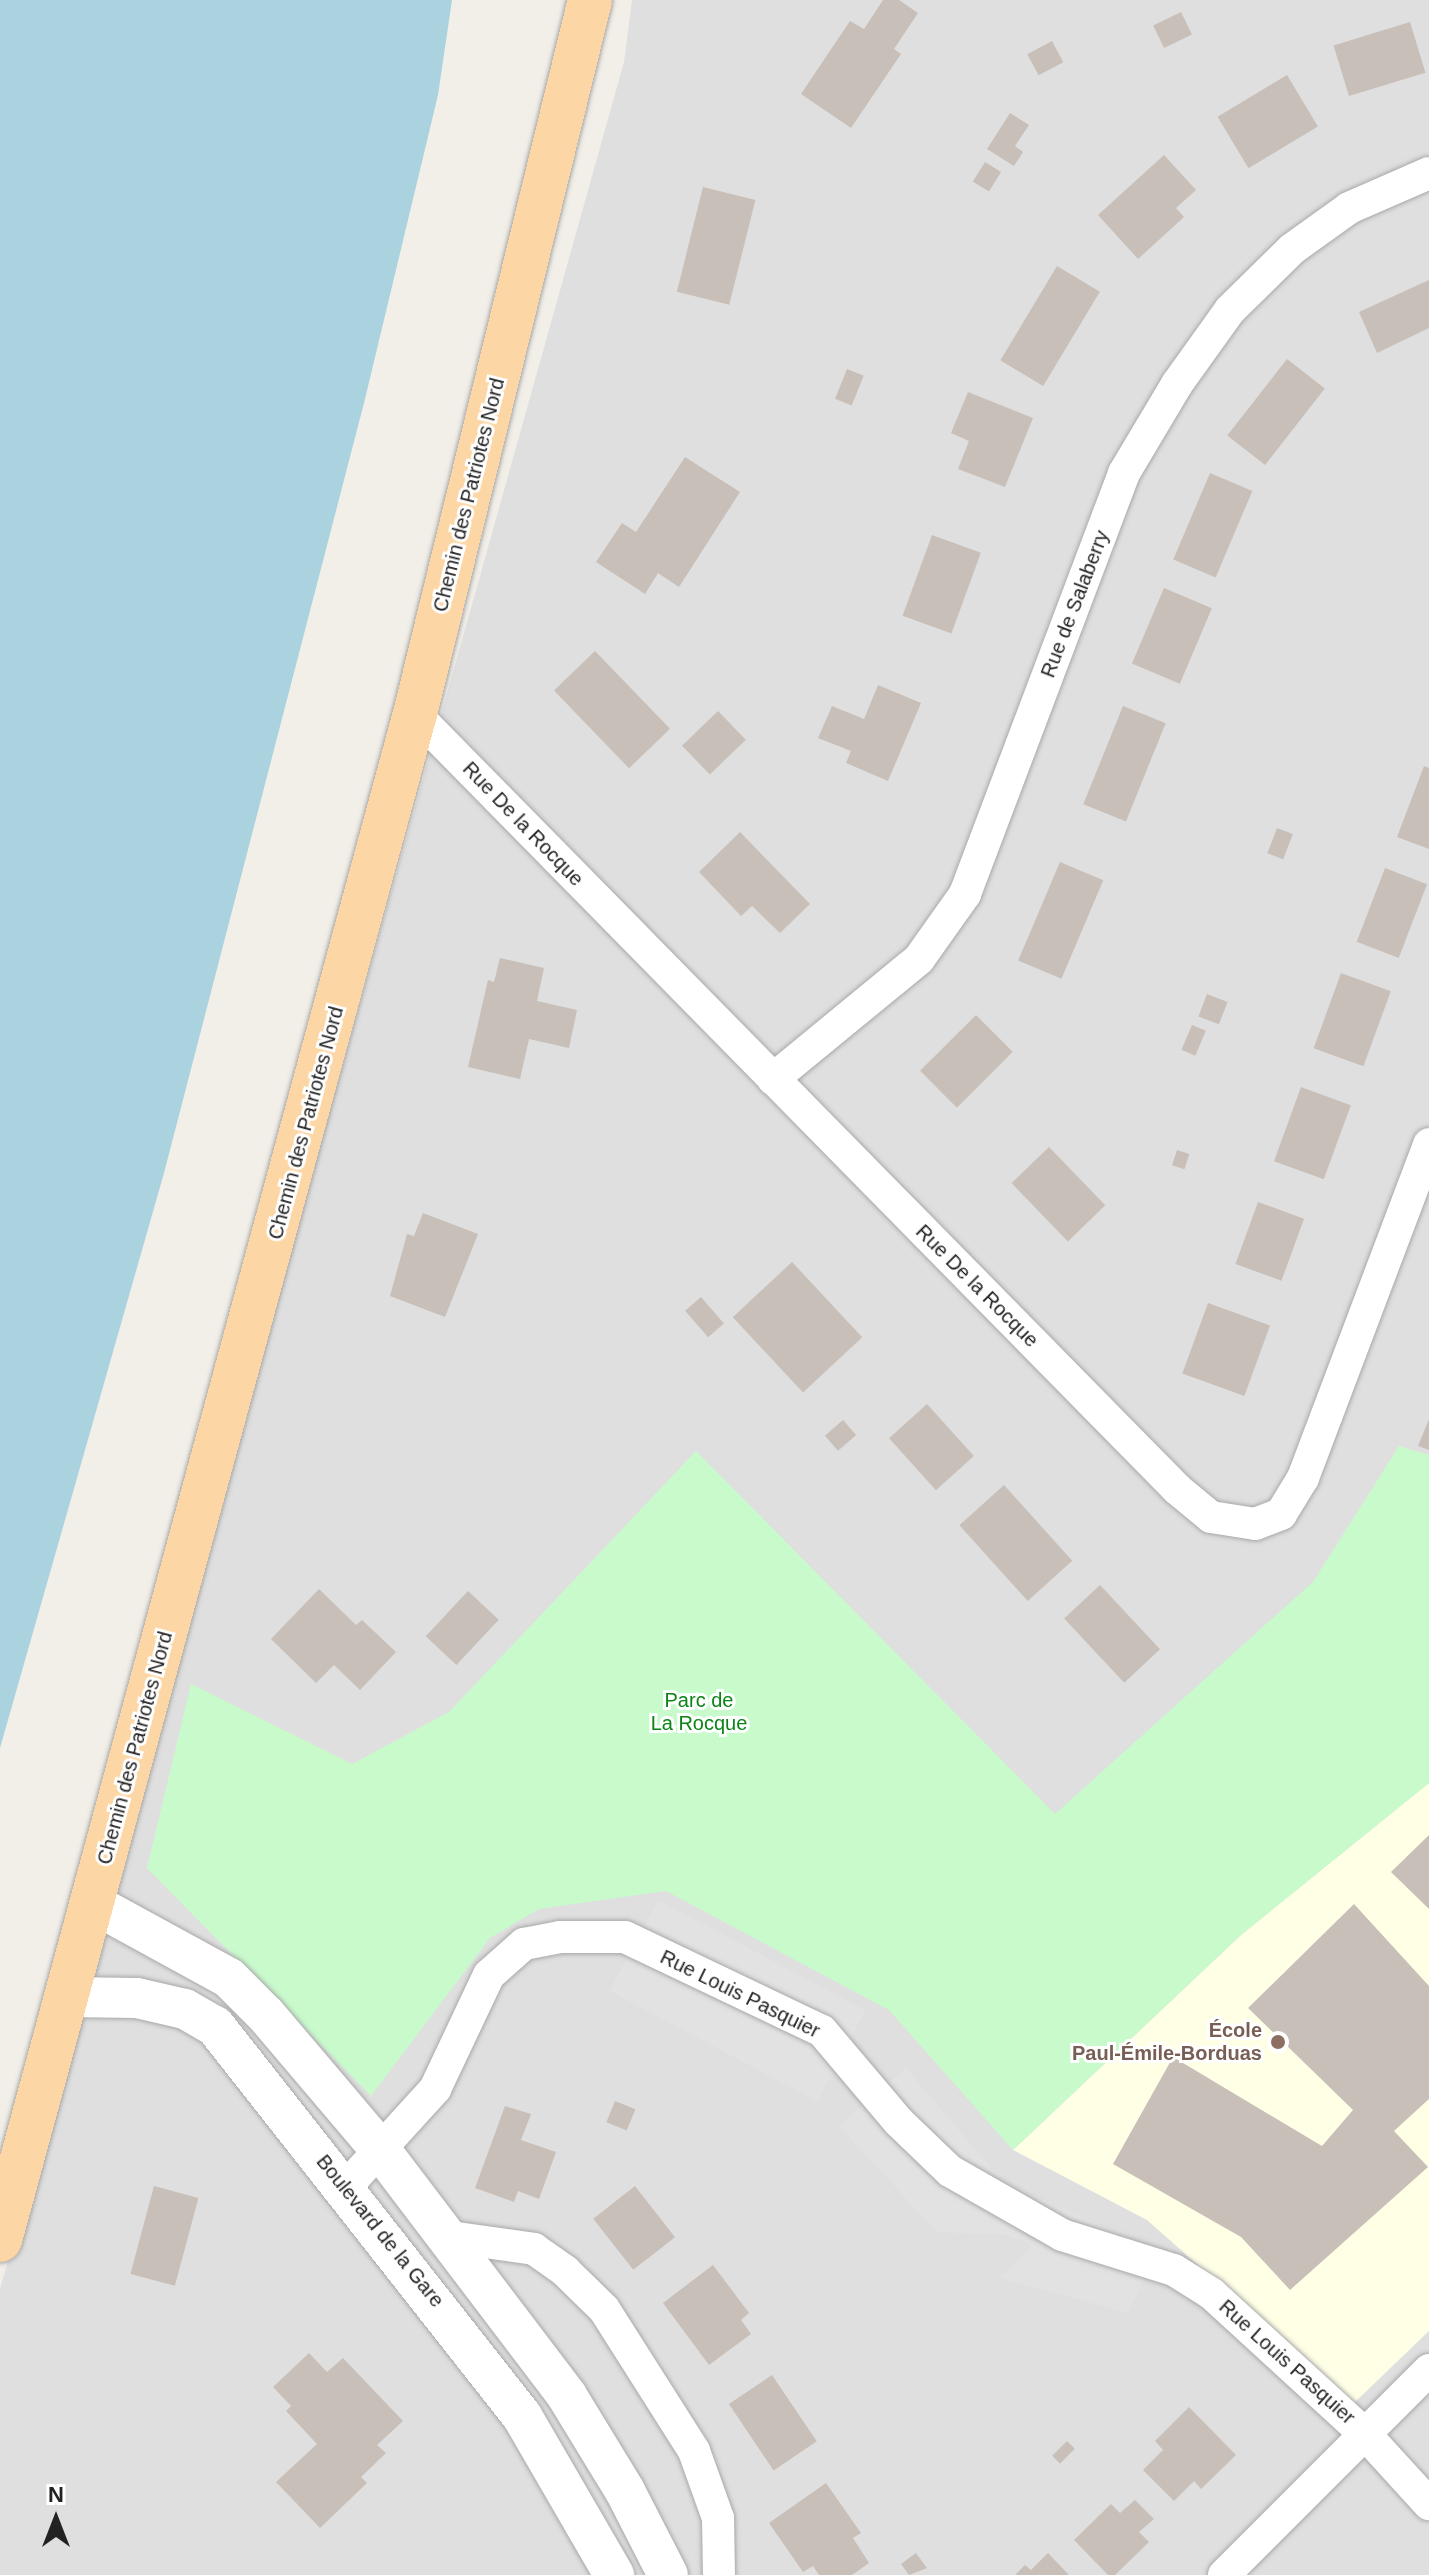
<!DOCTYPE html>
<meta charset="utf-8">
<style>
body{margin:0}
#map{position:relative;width:1429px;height:2575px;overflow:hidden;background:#f2efe9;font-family:Arial,sans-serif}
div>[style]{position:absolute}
.residential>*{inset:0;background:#e0dfdf}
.education>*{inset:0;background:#ffffe5}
.park>*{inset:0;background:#c8facc}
.parking>*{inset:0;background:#e2e2e2;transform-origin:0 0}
.water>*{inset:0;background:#aad3df}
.building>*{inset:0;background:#c7bfb8;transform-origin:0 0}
.roads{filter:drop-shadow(0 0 2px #a9a9a9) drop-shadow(0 0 2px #a9a9a9)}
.minor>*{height:32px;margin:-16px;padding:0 16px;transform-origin:16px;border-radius:16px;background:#fff}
.tertiary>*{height:40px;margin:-20px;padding:0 20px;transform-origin:20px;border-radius:20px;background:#fff}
.primary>*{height:44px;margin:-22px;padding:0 22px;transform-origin:22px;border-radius:22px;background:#fcd6a4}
.dots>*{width:22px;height:22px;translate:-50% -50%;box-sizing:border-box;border:4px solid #fff;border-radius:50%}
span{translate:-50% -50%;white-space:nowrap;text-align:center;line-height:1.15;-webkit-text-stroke:6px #fff;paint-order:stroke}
.street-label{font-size:20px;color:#222}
.park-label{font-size:20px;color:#0c8416}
.education-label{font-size:20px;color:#785e54;font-weight:700}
.right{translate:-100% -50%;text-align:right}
.north{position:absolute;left:16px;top:2479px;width:80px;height:80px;-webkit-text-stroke:6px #fff;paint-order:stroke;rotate:0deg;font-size:22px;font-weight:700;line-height:32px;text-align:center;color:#222}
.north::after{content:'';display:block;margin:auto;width:28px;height:36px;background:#222;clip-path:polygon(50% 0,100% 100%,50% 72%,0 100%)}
</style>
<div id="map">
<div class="residential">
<div style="clip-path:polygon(632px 0,1429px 0,1429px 2575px,0 2575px,0 2289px,624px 62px)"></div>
</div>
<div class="education">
<div style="clip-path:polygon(1429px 1783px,1429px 2331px,1354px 2403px,1147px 2220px,1013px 2150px,1241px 1935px)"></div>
</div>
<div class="park">
<div style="clip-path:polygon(1399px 1446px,1429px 1455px,1429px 1783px,1241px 1935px,1013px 2150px,889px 2010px,666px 1891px,539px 1909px,490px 1938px,371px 2096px,147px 1868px,191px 1684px,352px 1764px,449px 1712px,696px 1451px,1055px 1814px,1313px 1582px)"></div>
</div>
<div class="parking">
<div style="left:658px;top:1900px;width:235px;height:103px;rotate:28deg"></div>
<div style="clip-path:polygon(906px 2068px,1003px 2182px,1158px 2251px,1128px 2313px,1000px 2278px,1032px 2246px,1008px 2235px,937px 2232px,839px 2126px)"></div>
</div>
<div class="water">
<div style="clip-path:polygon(0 0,452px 0,438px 95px,364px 403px,164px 1173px,0 1748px)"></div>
</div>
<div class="building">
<div style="clip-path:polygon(883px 0,899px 0,918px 13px,894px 49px,901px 54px,851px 128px,801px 94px,850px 21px,864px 29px)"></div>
<div style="left:1181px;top:12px;width:25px;height:31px;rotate:64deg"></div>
<div style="left:1410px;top:22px;width:53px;height:80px;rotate:73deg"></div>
<div style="left:1052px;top:41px;width:24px;height:28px;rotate:62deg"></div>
<div style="left:1287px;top:75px;width:60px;height:81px;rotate:59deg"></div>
<div style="clip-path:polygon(1010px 113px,1029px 125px,1015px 146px,1023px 152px,1014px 166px,987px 149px)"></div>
<div style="clip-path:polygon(1164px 155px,1196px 190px,1176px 208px,1184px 217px,1138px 259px,1098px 215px)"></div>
<div style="left:985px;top:162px;width:19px;height:23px;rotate:32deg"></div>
<div style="left:703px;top:187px;width:54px;height:108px;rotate:14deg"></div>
<div style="left:1057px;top:266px;width:50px;height:110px;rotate:31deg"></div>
<div style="clip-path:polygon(1429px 280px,1429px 328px,1377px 353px,1359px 312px)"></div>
<div style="left:1287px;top:359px;width:48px;height:97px;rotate:38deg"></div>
<div style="left:847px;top:369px;width:18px;height:32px;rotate:22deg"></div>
<div style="clip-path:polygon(968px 392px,1033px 418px,1005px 487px,958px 469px,969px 441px,951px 433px)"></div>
<div style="clip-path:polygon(685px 457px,740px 492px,679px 587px,658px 573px,645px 594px,596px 562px,622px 523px,636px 532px)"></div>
<div style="left:1210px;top:473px;width:46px;height:94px;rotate:23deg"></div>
<div style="left:932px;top:535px;width:52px;height:86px;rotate:20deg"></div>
<div style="left:1164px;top:588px;width:52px;height:82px;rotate:23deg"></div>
<div style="left:595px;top:651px;width:108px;height:57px;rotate:46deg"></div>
<div style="clip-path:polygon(878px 685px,921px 703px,888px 781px,846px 763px,851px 751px,818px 738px,832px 706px,864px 719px)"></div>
<div style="left:1123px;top:706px;width:46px;height:106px;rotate:22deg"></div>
<div style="left:718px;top:711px;width:40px;height:50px;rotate:46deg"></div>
<div style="clip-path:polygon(1424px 766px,1429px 768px,1429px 849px,1397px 837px)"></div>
<div style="left:1277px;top:828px;width:17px;height:27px;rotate:21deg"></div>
<div style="clip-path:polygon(740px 832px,810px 904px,780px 933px,752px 906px,741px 916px,699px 872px)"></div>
<div style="left:1060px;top:862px;width:47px;height:107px;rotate:23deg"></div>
<div style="left:1385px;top:868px;width:45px;height:79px;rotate:21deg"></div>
<div style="clip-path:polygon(500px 958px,544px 968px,537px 1001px,577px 1010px,569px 1048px,529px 1039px,520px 1079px,468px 1067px,488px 980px,494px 982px)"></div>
<div style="left:1341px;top:973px;width:53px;height:80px;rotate:20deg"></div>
<div style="left:1207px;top:994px;width:22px;height:24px;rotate:21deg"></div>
<div style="left:976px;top:1015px;width:52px;height:79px;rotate:45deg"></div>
<div style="left:1192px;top:1025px;width:15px;height:27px;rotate:23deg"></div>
<div style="left:1301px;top:1087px;width:53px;height:79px;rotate:20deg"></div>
<div style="left:1049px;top:1147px;width:81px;height:52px;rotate:46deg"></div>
<div style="left:1177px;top:1150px;width:13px;height:16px;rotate:18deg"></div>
<div style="left:1258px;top:1202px;width:49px;height:66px;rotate:20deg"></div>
<div style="clip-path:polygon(423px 1213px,478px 1234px,445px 1317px,390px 1296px,407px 1234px,414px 1236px)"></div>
<div style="left:792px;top:1262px;width:103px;height:81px;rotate:47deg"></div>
<div style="left:701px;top:1297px;width:35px;height:21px;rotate:49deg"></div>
<div style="left:1208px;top:1303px;width:66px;height:75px;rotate:20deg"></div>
<div style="left:927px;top:1404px;width:70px;height:51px;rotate:48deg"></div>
<div style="clip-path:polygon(1429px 1419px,1429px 1450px,1418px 1446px)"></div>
<div style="left:843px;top:1420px;width:20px;height:24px;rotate:49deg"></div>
<div style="left:1004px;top:1485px;width:102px;height:60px;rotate:48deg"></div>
<div style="left:1100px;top:1585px;width:88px;height:49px;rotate:47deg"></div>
<div style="clip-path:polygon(319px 1589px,356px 1625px,362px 1620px,396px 1652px,360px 1690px,334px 1665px,316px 1683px,271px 1639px)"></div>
<div style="left:468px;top:1591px;width:42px;height:62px;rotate:43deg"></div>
<div style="clip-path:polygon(1429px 1835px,1429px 1909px,1391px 1872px)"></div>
<div style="clip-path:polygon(1354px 1904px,1429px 1986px,1429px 2099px,1394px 2131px,1428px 2167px,1290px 2290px,1241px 2237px,1113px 2164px,1173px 2057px,1322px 2146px,1353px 2110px,1248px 2008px)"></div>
<div style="left:615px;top:2101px;width:22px;height:23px;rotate:22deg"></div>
<div style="clip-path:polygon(505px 2106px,531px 2114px,521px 2140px,556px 2152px,539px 2199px,518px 2191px,514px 2202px,475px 2188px)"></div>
<div style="left:154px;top:2186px;width:46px;height:91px;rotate:15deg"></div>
<div style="left:635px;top:2186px;width:65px;height:53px;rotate:52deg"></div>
<div style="clip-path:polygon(713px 2265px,749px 2313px,741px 2320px,751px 2334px,709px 2365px,663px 2303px)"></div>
<div style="clip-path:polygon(309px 2353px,327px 2372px,343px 2358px,403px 2421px,377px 2445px,386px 2453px,361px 2477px,367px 2483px,320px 2528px,276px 2482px,317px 2444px,286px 2411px,291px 2406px,273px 2387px)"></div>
<div style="left:772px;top:2375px;width:80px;height:52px;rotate:56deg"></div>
<div style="clip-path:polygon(1189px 2407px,1236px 2455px,1201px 2489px,1194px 2481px,1174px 2501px,1143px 2470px,1163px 2450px,1155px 2441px)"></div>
<div style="left:1067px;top:2441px;width:11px;height:21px;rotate:45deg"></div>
<div style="clip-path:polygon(826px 2483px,861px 2533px,853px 2538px,869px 2563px,852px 2575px,819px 2575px,813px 2566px,803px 2572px,769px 2523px)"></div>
<div style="clip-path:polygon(1135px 2500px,1154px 2519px,1139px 2532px,1149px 2542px,1115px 2575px,1108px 2575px,1074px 2540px,1111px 2504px,1120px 2513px)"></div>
<div style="clip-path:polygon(916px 2553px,927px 2568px,909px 2575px,901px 2564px)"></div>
<div style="clip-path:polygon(1048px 2553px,1069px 2575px,1015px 2575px,1025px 2565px,1031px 2570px)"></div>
</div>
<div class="roads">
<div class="minor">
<div style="left:415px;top:714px;width:1087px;rotate:45.48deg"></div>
<div style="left:1177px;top:1489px;width:44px;rotate:39.5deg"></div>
<div style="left:1211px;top:1517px;width:45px;rotate:9deg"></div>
<div style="left:1255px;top:1524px;width:28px;rotate:-21deg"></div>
<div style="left:1281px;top:1514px;width:42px;rotate:-58.6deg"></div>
<div style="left:1303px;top:1478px;width:357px;rotate:-69.3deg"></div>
<div style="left:773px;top:1079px;width:189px;rotate:-39.4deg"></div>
<div style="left:919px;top:959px;width:80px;rotate:-54.7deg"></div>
<div style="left:965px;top:894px;width:450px;rotate:-69.3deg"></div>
<div style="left:1124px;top:473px;width:104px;rotate:-59.2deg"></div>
<div style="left:1177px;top:384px;width:91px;rotate:-54.4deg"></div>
<div style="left:1230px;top:310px;width:87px;rotate:-44.5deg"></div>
<div style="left:1292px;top:249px;width:70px;rotate:-35.7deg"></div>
<div style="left:1349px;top:208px;width:87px;rotate:-23.6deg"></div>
<div style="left:345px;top:2188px;width:134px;rotate:-47.7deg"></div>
<div style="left:435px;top:2089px;width:126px;rotate:-64.7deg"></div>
<div style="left:489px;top:1975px;width:47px;rotate:-41.5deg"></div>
<div style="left:524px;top:1944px;width:37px;rotate:-11deg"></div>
<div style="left:560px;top:1937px;width:65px"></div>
<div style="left:625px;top:1937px;width:218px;rotate:25.5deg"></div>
<div style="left:822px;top:2031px;width:119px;rotate:49.8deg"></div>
<div style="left:899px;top:2122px;width:71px;rotate:43.9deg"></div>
<div style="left:950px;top:2171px;width:129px;rotate:29.7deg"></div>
<div style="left:1062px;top:2235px;width:117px;rotate:17.4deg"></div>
<div style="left:1174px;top:2270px;width:45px;rotate:32.3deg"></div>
<div style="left:1212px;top:2294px;width:207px;rotate:42.5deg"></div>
<div style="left:1365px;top:2434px;width:95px;rotate:47.6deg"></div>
<div style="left:443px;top:2236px;width:92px;rotate:8.1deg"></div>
<div style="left:534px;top:2249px;width:38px;rotate:35deg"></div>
<div style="left:565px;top:2271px;width:54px;rotate:44.3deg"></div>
<div style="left:604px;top:2309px;width:168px;rotate:57.6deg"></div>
<div style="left:694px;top:2451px;width:71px;rotate:70.3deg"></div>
<div style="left:718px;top:2518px;width:57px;rotate:89deg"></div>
<div style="left:1224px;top:2575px;width:290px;rotate:-45deg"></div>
</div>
<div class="tertiary">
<div style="left:92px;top:1903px;width:156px;rotate:28.7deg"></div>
<div style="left:229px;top:1978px;width:52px;rotate:45deg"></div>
<div style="left:266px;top:2015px;width:180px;rotate:49.7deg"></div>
<div style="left:382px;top:2152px;width:306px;rotate:52.8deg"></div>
<div style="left:567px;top:2396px;width:111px;rotate:58.6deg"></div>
<div style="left:625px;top:2491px;width:94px;rotate:62.9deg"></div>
<div style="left:66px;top:1997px;width:71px;rotate:0.8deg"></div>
<div style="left:137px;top:1998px;width:49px;rotate:12.9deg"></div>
<div style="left:185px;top:2009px;width:34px;rotate:30deg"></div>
<div style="left:215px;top:2026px;width:496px;rotate:51.8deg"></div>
<div style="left:522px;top:2416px;width:184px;rotate:59.9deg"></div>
</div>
<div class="primary">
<div style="left:0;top:2240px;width:1581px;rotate:-74.79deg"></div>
<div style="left:415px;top:714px;width:735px;rotate:-76.23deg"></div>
</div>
</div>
<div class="dots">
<div style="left:1278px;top:2042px;background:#8d6e63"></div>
</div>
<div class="street-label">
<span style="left:469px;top:495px;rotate:-76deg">Chemin des Patriotes Nord</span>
<span style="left:1075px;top:604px;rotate:-69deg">Rue de Salaberry</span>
<span style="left:523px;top:824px;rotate:46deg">Rue De la Rocque</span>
<span style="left:306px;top:1123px;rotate:-75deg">Chemin des Patriotes Nord</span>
<span style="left:977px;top:1286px;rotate:45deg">Rue De la Rocque</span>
<span style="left:135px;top:1748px;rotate:-75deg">Chemin des Patriotes Nord</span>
<span style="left:740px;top:1994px;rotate:26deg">Rue Louis Pasquier</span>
<span style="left:380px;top:2231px;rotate:51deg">Boulevard de la Gare</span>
<span style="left:1287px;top:2362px;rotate:42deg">Rue Louis Pasquier</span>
</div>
<div class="park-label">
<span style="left:699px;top:1712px">Parc de<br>La Rocque</span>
</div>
<div class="education-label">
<span class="right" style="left:1262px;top:2042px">École<br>Paul-Émile-Borduas</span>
</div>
<div class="north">N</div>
</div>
